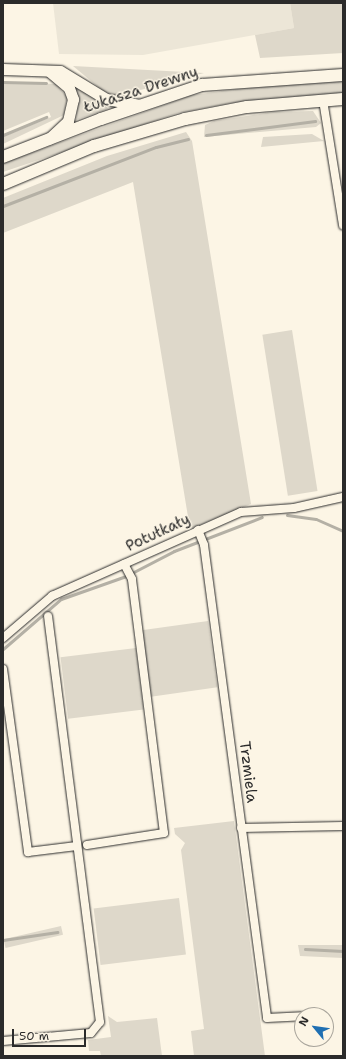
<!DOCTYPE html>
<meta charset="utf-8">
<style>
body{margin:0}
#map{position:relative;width:346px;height:1059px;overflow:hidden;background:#fcf5e5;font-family:"Shantell Sans",sans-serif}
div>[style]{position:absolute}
.built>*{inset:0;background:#ece6d7}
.green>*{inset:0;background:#ded8ca;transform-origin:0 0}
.stream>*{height:3px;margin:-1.5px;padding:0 1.5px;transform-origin:1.5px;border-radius:1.5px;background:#b4b0a5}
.roads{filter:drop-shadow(0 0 1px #2b2b2b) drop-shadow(0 0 1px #2b2b2b)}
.minor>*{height:8px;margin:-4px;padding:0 4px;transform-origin:4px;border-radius:4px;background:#fcf5e5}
.tertiary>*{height:11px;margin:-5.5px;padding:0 5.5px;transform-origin:5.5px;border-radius:5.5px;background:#fcf5e5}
.secondary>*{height:12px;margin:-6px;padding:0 6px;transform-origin:6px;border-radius:6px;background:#fcf5e5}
span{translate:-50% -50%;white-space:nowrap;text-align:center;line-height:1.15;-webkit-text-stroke:3px #fcf5e5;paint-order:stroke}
.street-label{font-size:15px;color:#2b2b2b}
.frame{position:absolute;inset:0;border:4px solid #2b2b2b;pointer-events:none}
.north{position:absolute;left:294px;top:1007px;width:40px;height:40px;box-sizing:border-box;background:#fcf5e5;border:1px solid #a8a49b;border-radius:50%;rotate:299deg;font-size:11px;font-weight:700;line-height:16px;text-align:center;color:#2b2b2b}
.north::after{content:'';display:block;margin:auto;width:14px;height:18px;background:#1f6fb2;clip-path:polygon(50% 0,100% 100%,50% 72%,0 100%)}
.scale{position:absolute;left:12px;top:1029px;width:74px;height:18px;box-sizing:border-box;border:2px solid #2b2b2b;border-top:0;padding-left:5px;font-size:12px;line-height:14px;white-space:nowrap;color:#2b2b2b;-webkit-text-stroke:3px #fcf5e5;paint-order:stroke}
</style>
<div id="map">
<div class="built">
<div style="clip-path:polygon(53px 3px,290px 3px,294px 28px,143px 55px,59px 54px)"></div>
</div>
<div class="green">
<div style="clip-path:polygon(290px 3px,343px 3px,343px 53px,260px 58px,255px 35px,294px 28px)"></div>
<div style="clip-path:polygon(73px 66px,204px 73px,118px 96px,103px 91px)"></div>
<div style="clip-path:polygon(70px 80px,106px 106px,108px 109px,76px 120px,78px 103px)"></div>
<div style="clip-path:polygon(343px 81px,343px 94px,231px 103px,178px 113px,3px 172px,3px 163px,192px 95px,274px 84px)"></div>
<div style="clip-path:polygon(3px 82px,56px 84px,67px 97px,64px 115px,3px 144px,3px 137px,51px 117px,49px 112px,3px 131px)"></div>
<div style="clip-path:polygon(313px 111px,321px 123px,316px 127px,204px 137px,205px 125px,214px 121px,273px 112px)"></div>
<div style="clip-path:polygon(186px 132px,192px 141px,251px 504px,190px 529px,133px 182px,3px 233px,3px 198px,107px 156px)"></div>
<div style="clip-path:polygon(312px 134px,324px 141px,261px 147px,263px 137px)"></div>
<div style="left:292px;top:330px;width:163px;height:30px;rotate:81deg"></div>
<div style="left:208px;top:621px;width:67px;height:67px;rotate:82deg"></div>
<div style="left:136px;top:648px;width:62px;height:76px;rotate:83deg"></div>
<div style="clip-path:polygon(234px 821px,265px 1056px,194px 1056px,191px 1031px,204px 1029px,181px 850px,185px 843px,175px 834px,174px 828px)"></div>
<div style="left:179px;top:898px;width:57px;height:86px;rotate:83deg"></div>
<div style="left:61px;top:926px;width:9px;height:59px;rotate:77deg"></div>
<div style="clip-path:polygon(298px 945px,343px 945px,343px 958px,300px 956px)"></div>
<div style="clip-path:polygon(108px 1016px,117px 1022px,157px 1018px,162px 1056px,101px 1056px,100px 1051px,89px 1051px,88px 1040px,111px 1037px)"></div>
</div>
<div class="stream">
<div style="left:3px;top:82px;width:43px;rotate:1.3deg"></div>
<div style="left:3px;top:135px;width:47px;rotate:-22.7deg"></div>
<div style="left:206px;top:135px;width:110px;rotate:-7.3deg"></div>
<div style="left:3px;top:206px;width:164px;rotate:-21.1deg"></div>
<div style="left:156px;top:147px;width:33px;rotate:-14deg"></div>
<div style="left:287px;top:515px;width:29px;rotate:8deg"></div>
<div style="left:316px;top:519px;width:30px;rotate:24deg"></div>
<div style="left:3px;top:649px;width:77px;rotate:-40.8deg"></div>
<div style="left:61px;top:599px;width:69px;rotate:-19.5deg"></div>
<div style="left:126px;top:576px;width:54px;rotate:-27.5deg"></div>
<div style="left:174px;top:551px;width:94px;rotate:-21.1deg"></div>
<div style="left:3px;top:940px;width:55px;rotate:-8.4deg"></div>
<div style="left:305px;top:949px;width:38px;rotate:3deg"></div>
</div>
<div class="roads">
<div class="minor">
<div style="left:323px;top:100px;width:127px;rotate:80.9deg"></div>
<div style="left:198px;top:530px;width:16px;rotate:68deg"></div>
<div style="left:204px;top:545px;width:477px;rotate:82.4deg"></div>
<div style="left:267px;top:1018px;width:35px;rotate:-3deg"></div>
<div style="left:3px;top:638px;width:65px;rotate:-40.6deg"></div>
<div style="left:52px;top:596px;width:207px;rotate:-24deg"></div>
<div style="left:241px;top:512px;width:53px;rotate:-4.3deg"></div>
<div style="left:294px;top:508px;width:50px;rotate:-12.7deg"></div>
<div style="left:3px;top:669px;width:185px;rotate:82.2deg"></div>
<div style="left:28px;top:852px;width:49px;rotate:-7deg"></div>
<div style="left:241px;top:828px;width:102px;rotate:-1.1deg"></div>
<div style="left:87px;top:845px;width:78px;rotate:-8.9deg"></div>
<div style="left:164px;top:833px;width:256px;rotate:-97.2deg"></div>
<div style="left:132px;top:579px;width:17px;rotate:-118deg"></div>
<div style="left:3px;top:1041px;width:88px;rotate:-5.2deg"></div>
<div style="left:91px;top:1033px;width:14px;rotate:-51deg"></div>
<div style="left:100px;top:1022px;width:409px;rotate:-97.3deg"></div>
</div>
<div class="tertiary">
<div style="left:3px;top:69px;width:57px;rotate:2deg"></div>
<div style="left:60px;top:71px;width:54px;rotate:31.3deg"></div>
<div style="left:106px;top:99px;width:34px;rotate:10deg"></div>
<div style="left:49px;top:71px;width:26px;rotate:40deg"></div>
<div style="left:69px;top:88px;width:12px;rotate:70deg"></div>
<div style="left:73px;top:99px;width:23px;rotate:103deg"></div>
<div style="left:68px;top:121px;width:26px;rotate:137deg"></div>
</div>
<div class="secondary">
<div style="left:3px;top:157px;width:105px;rotate:-21.2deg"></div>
<div style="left:101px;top:119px;width:107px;rotate:-18.6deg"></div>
<div style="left:202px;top:85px;width:141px;rotate:-4.1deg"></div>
<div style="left:3px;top:184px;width:99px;rotate:-22.7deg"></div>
<div style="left:94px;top:146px;width:95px;rotate:-16.5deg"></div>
<div style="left:185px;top:119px;width:63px;rotate:-11deg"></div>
<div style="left:247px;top:107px;width:96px;rotate:-4.8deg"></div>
</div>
</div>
<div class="street-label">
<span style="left:141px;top:90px;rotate:-18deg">Łukasza Drewny</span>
<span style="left:158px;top:533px;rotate:-25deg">Potułkały</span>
<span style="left:248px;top:772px;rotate:83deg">Trzmiela</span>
</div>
<div class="frame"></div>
<div class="north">N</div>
<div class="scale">50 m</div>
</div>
